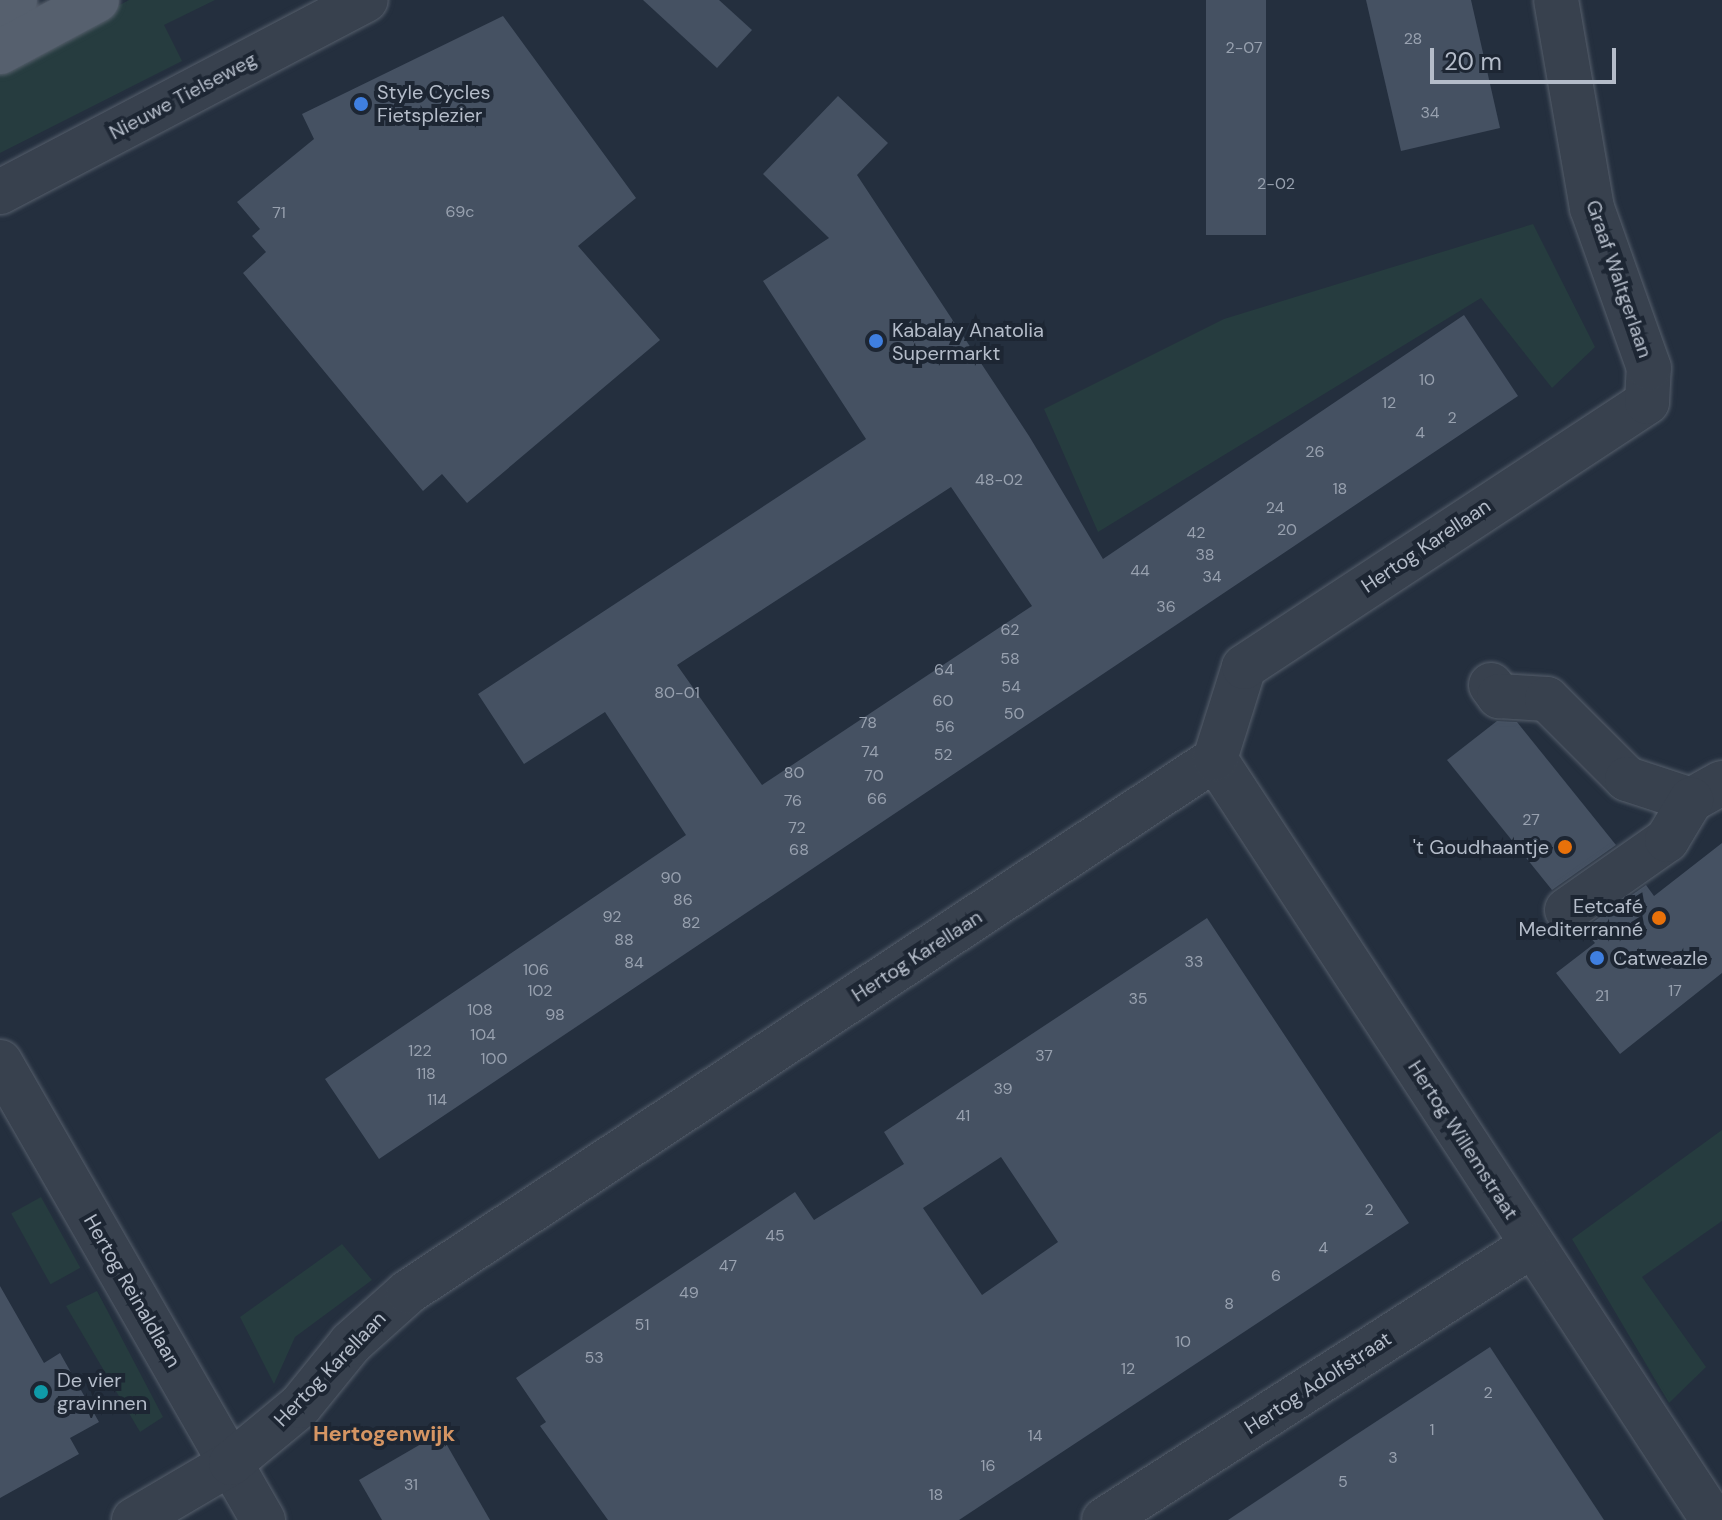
<!DOCTYPE html>
<meta charset="utf-8">
<style>
body{margin:0}
#map{position:relative;width:1722px;height:1520px;overflow:hidden;background:#242f3e;font-family:"DM Sans",sans-serif}
div>[style]{position:absolute}
.green>*{inset:0;background:#263c3f;transform-origin:0 0}
.building>*{inset:0;background:#455162;transform-origin:0 0}
.roads{filter:drop-shadow(0 0 2px #565f6c) drop-shadow(0 0 2px #565f6c)}
.minor>*{height:44px;margin:-22px;padding:0 22px;transform-origin:22px;border-radius:22px;background:#38414e}
.major>*{height:44px;margin:-22px;padding:0 22px;transform-origin:22px;border-radius:22px;background:#56606e}
.dots>*{width:22px;height:22px;translate:-50% -50%;box-sizing:border-box;border:4px solid #1d2633;border-radius:50%}
span{translate:-50% -50%;white-space:nowrap;text-align:center;line-height:1.15;-webkit-text-stroke:8px #1d2633;paint-order:stroke}
.number-label{font-size:16px;color:#98a1af}
.number-label span{-webkit-text-stroke-width:0}
.poi-label{font-size:20px;color:#b4bcc9}
.left{translate:0 -50%;text-align:left}
.right{translate:-100% -50%;text-align:right}
.street-label{font-size:20px;color:#b4bcc9}
.neighbourhood-label{font-size:22px;color:#d59563;font-weight:700}
.scale{position:absolute;left:1430px;top:48px;width:186px;height:36px;box-sizing:border-box;border:4px solid #b4bcc9;border-top:0;padding-left:10px;font-size:24px;line-height:28px;white-space:nowrap;color:#b4bcc9;-webkit-text-stroke:6px #1d2633;paint-order:stroke}
</style>
<div id="map">
<div class="green">
<div style="clip-path:polygon(129px 0,215px 0,164px 25px,182px 61px,0 153px,0 69px)"></div>
<div style="clip-path:polygon(1533px 224px,1595px 347px,1552px 388px,1481px 298px,1098px 532px,1044px 409px,1224px 319px)"></div>
<div style="clip-path:polygon(1722px 1130px,1722px 1221px,1642px 1277px,1706px 1367px,1669px 1403px,1572px 1239px)"></div>
<div style="left:41px;top:1197px;width:81px;height:34px;rotate:61deg"></div>
<div style="clip-path:polygon(342px 1244px,372px 1280px,295px 1337px,274px 1384px,240px 1317px)"></div>
<div style="clip-path:polygon(97px 1291px,163px 1417px,140px 1432px,66px 1306px)"></div>
</div>
<div class="building">
<div style="clip-path:polygon(643px 0,719px 0,752px 30px,717px 68px)"></div>
<div style="left:1206px;top:0;width:60px;height:235px"></div>
<div style="clip-path:polygon(1366px 0,1471px 0,1500px 128px,1401px 151px)"></div>
<div style="clip-path:polygon(503px 16px,636px 198px,578px 246px,660px 340px,467px 503px,442px 474px,423px 491px,243px 273px,266px 252px,252px 236px,260px 229px,237px 202px,314px 139px,302px 114px)"></div>
<div style="clip-path:polygon(evenodd,838px 96px,888px 143px,857px 175px,1029px 436px,1103px 559px,1464px 315px,1518px 396px,379px 1159px,325px 1079px,686px 835px,605px 712px,524px 764px,478px 694px,866px 439px,763px 281px,829px 238px,763px 174px,838px 96px,951px 487px,1032px 606px,762px 785px,677px 665px,951px 487px)"></div>
<div style="clip-path:polygon(1497px 721px,1517px 722px,1616px 845px,1552px 890px,1447px 760px)"></div>
<div style="clip-path:polygon(1722px 843px,1722px 973px,1620px 1054px,1556px 973px,1595px 943px,1583px 929px,1646px 885px,1654px 896px)"></div>
<div style="clip-path:polygon(evenodd,1207px 918px,1409px 1223px,959px 1520px,608px 1520px,540px 1426px,546px 1422px,516px 1378px,795px 1192px,814px 1220px,904px 1164px,884px 1132px,1207px 918px,1001px 1157px,1058px 1242px,982px 1295px,923px 1208px,1001px 1157px)"></div>
<div style="clip-path:polygon(0 1286px,44px 1363px,60px 1353px,99px 1422px,70px 1438px,79px 1454px,0 1498px)"></div>
<div style="clip-path:polygon(1490px 1347px,1604px 1520px,1228px 1520px,1351px 1438px)"></div>
<div style="clip-path:polygon(440px 1433px,490px 1520px,382px 1520px,359px 1480px)"></div>
</div>
<div class="roads">
<div class="minor">
<div style="left:0;top:192px;width:413px;rotate:-27.7deg"></div>
<div style="left:1491px;top:685px;width:14px;rotate:54deg"></div>
<div style="left:1499px;top:696px;width:48px;rotate:3.6deg"></div>
<div style="left:1547px;top:699px;width:113px;rotate:45deg"></div>
<div style="left:1627px;top:779px;width:67px;rotate:18.2deg"></div>
<div style="left:1691px;top:800px;width:35px;rotate:-29deg"></div>
<div style="left:1215px;top:759px;width:909px;rotate:56.8deg"></div>
<div style="left:1567px;top:910px;width:122px;rotate:-35deg"></div>
<div style="left:1667px;top:840px;width:47px;rotate:-59deg"></div>
<div style="left:0;top:1062px;width:528px;rotate:60.13deg"></div>
<div style="left:134px;top:1520px;width:113px;rotate:-30.4deg"></div>
<div style="left:231px;top:1463px;width:89px;rotate:-39.6deg"></div>
<div style="left:300px;top:1406px;width:81px;rotate:-51deg"></div>
<div style="left:351px;top:1343px;width:76px;rotate:-41.8deg"></div>
<div style="left:408px;top:1292px;width:967px;rotate:-33.44deg"></div>
<div style="left:1215px;top:759px;width:96px;rotate:-72.5deg"></div>
<div style="left:1244px;top:667px;width:482px;rotate:-33.3deg"></div>
<div style="left:1647px;top:402px;width:34px;rotate:-87deg"></div>
<div style="left:1649px;top:368px;width:170px;rotate:-109.6deg"></div>
<div style="left:1592px;top:208px;width:211px;rotate:-99.8deg"></div>
<div style="left:1104px;top:1520px;width:507px;rotate:-32.69deg"></div>
</div>
<div class="major">
<div style="left:0;top:8px;width:17px;rotate:-28deg"></div>
<div style="left:0;top:52px;width:110px;rotate:-28.2deg"></div>
</div>
</div>
<div class="dots">
<div style="left:361px;top:104px;background:#3f7fe0"></div>
<div style="left:876px;top:341px;background:#3f7fe0"></div>
<div style="left:1565px;top:847px;background:#e8710a"></div>
<div style="left:1659px;top:918px;background:#e8710a"></div>
<div style="left:1597px;top:958px;background:#3f7fe0"></div>
<div style="left:41px;top:1392px;background:#0f9aa8"></div>
</div>
<div class="number-label">
<span style="left:1413px;top:39px">28</span>
<span style="left:1244px;top:48px">2-07</span>
<span style="left:1430px;top:113px">34</span>
<span style="left:1276px;top:184px">2-02</span>
<span style="left:460px;top:212px">69c</span>
<span style="left:279px;top:213px">71</span>
<span style="left:1427px;top:380px">10</span>
<span style="left:1389px;top:403px">12</span>
<span style="left:1452px;top:418px">2</span>
<span style="left:1420px;top:433px">4</span>
<span style="left:1315px;top:452px">26</span>
<span style="left:999px;top:480px">48-02</span>
<span style="left:1340px;top:489px">18</span>
<span style="left:1275px;top:508px">24</span>
<span style="left:1287px;top:530px">20</span>
<span style="left:1196px;top:533px">42</span>
<span style="left:1205px;top:555px">38</span>
<span style="left:1140px;top:571px">44</span>
<span style="left:1212px;top:577px">34</span>
<span style="left:1166px;top:607px">36</span>
<span style="left:1010px;top:630px">62</span>
<span style="left:1010px;top:659px">58</span>
<span style="left:944px;top:670px">64</span>
<span style="left:1011px;top:687px">54</span>
<span style="left:677px;top:693px">80-01</span>
<span style="left:943px;top:701px">60</span>
<span style="left:1014px;top:714px">50</span>
<span style="left:868px;top:723px">78</span>
<span style="left:945px;top:727px">56</span>
<span style="left:870px;top:752px">74</span>
<span style="left:943px;top:755px">52</span>
<span style="left:794px;top:773px">80</span>
<span style="left:874px;top:776px">70</span>
<span style="left:877px;top:799px">66</span>
<span style="left:793px;top:801px">76</span>
<span style="left:1531px;top:820px">27</span>
<span style="left:797px;top:828px">72</span>
<span style="left:799px;top:850px">68</span>
<span style="left:671px;top:878px">90</span>
<span style="left:683px;top:900px">86</span>
<span style="left:612px;top:917px">92</span>
<span style="left:691px;top:923px">82</span>
<span style="left:624px;top:940px">88</span>
<span style="left:1194px;top:962px">33</span>
<span style="left:634px;top:963px">84</span>
<span style="left:536px;top:970px">106</span>
<span style="left:540px;top:991px">102</span>
<span style="left:1675px;top:991px">17</span>
<span style="left:1602px;top:996px">21</span>
<span style="left:1138px;top:999px">35</span>
<span style="left:480px;top:1010px">108</span>
<span style="left:555px;top:1015px">98</span>
<span style="left:483px;top:1035px">104</span>
<span style="left:420px;top:1051px">122</span>
<span style="left:1044px;top:1056px">37</span>
<span style="left:494px;top:1059px">100</span>
<span style="left:426px;top:1074px">118</span>
<span style="left:1003px;top:1089px">39</span>
<span style="left:437px;top:1100px">114</span>
<span style="left:963px;top:1116px">41</span>
<span style="left:1369px;top:1210px">2</span>
<span style="left:775px;top:1236px">45</span>
<span style="left:1323px;top:1248px">4</span>
<span style="left:728px;top:1266px">47</span>
<span style="left:1276px;top:1276px">6</span>
<span style="left:689px;top:1293px">49</span>
<span style="left:1229px;top:1304px">8</span>
<span style="left:642px;top:1325px">51</span>
<span style="left:1183px;top:1342px">10</span>
<span style="left:594px;top:1358px">53</span>
<span style="left:1128px;top:1369px">12</span>
<span style="left:1488px;top:1393px">2</span>
<span style="left:1432px;top:1430px">1</span>
<span style="left:1035px;top:1436px">14</span>
<span style="left:1393px;top:1458px">3</span>
<span style="left:988px;top:1466px">16</span>
<span style="left:1343px;top:1482px">5</span>
<span style="left:411px;top:1485px">31</span>
<span style="left:936px;top:1495px">18</span>
</div>
<div class="poi-label">
<span class="left" style="left:377px;top:104px">Style Cycles<br>Fietsplezier</span>
<span class="left" style="left:892px;top:342px">Kabalay Anatolia<br>Supermarkt</span>
<span class="right" style="left:1549px;top:847px">'t Goudhaantje</span>
<span class="right" style="left:1643px;top:918px">Eetcafé<br>Mediterranné</span>
<span class="left" style="left:1613px;top:958px">Catweazle</span>
<span class="left" style="left:57px;top:1392px">De vier<br>gravinnen</span>
</div>
<div class="street-label">
<span style="left:183px;top:96px;rotate:-28deg">Nieuwe Tielseweg</span>
<span style="left:1619px;top:279px;rotate:71deg">Graaf Waltgerlaan</span>
<span style="left:1426px;top:546px;rotate:-34deg">Hertog Karellaan</span>
<span style="left:917px;top:956px;rotate:-33deg">Hertog Karellaan</span>
<span style="left:1463px;top:1140px;rotate:57deg">Hertog Willemstraat</span>
<span style="left:132px;top:1291px;rotate:60deg">Hertog Reinaldlaan</span>
<span style="left:330px;top:1369px;rotate:-46deg">Hertog Karellaan</span>
<span style="left:1318px;top:1383px;rotate:-33deg">Hertog Adolfstraat</span>
</div>
<div class="neighbourhood-label">
<span style="left:384px;top:1434px">Hertogenwijk</span>
</div>
<div class="scale">20 m</div>
</div>
